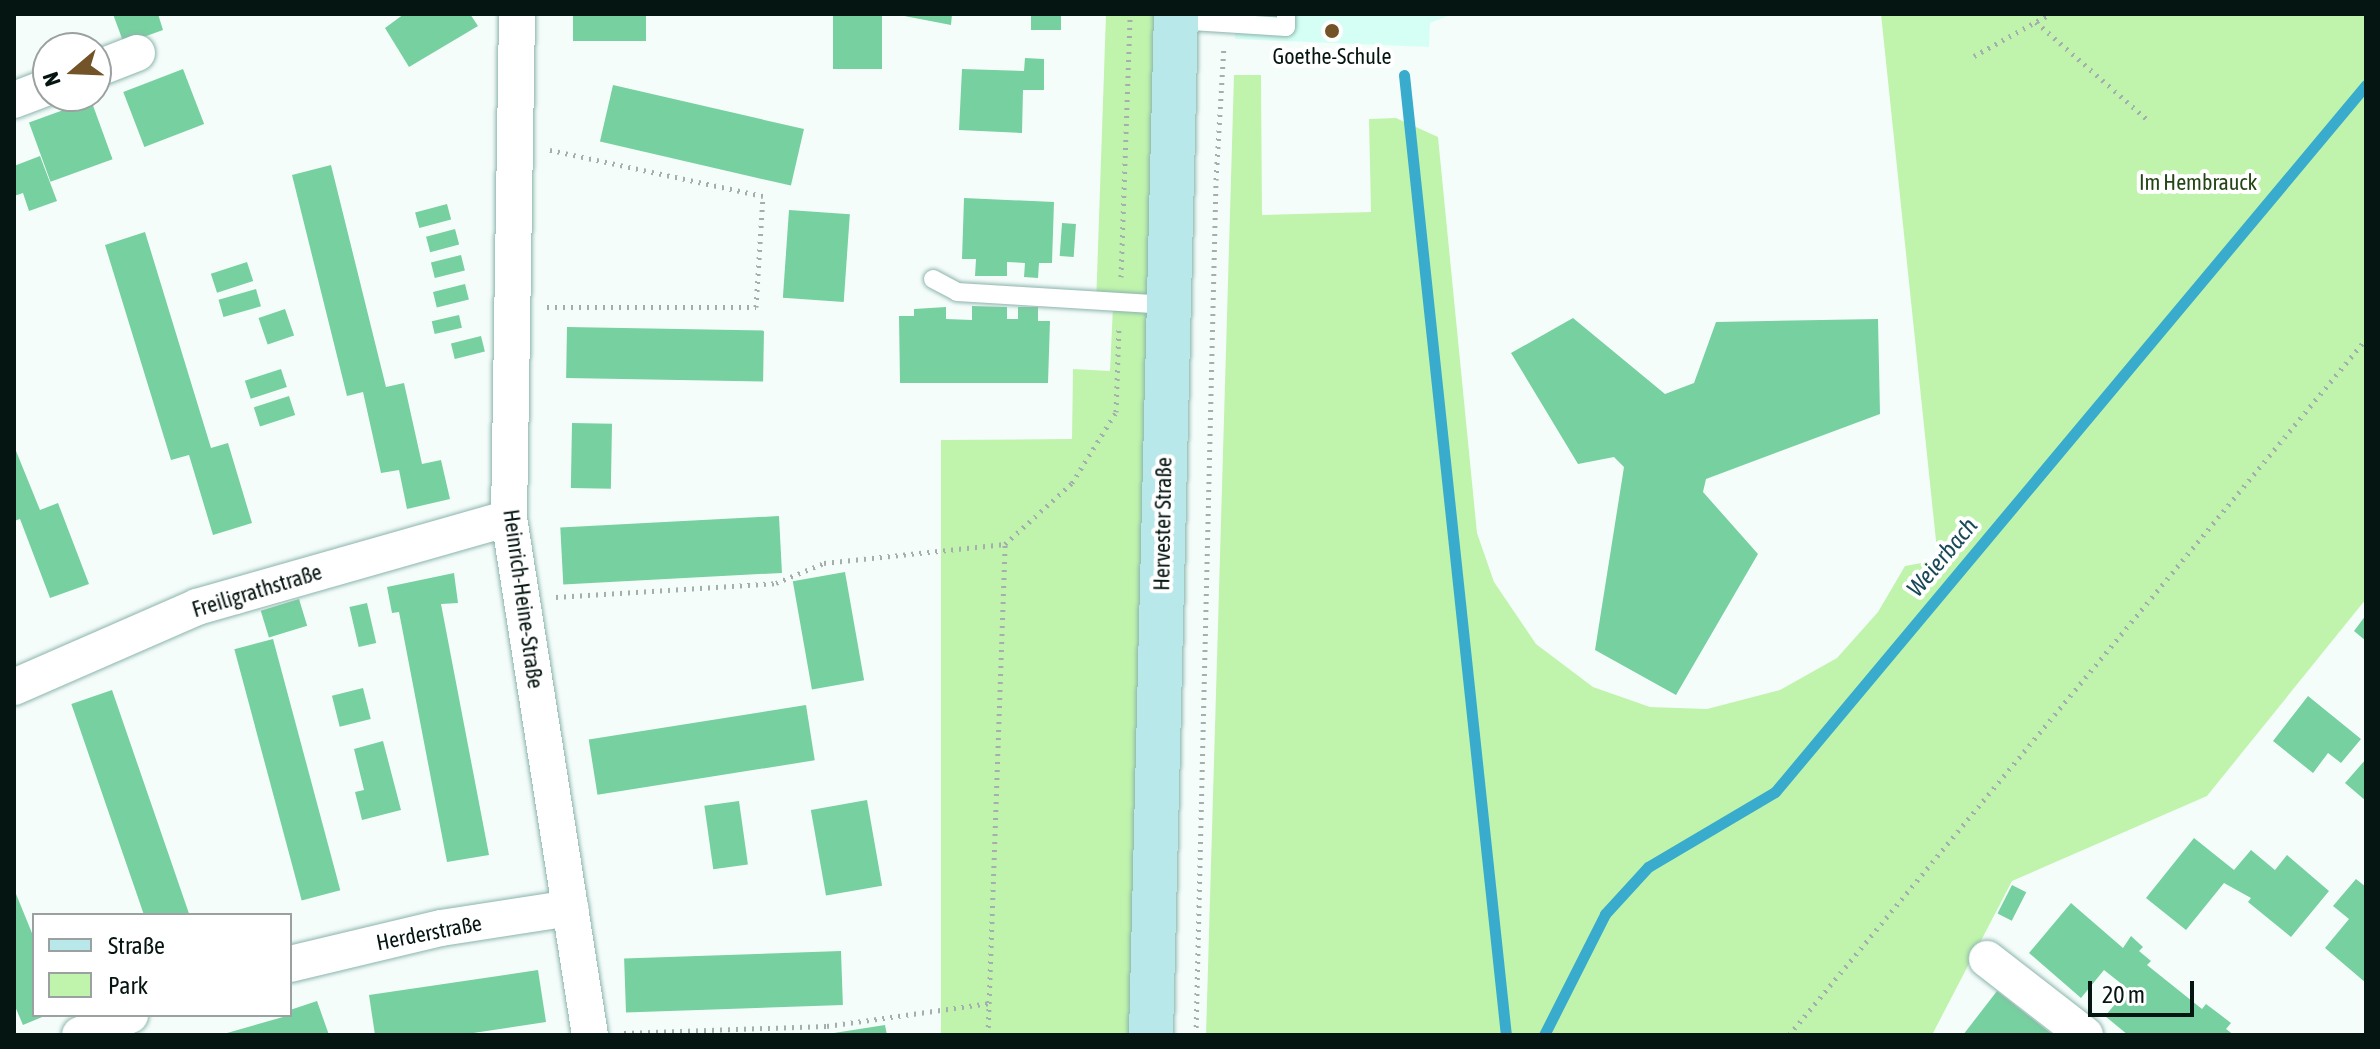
<!DOCTYPE html>
<meta charset="utf-8">
<style>
body{margin:0}
#map{position:relative;width:2380px;height:1049px;overflow:hidden;background:#f5fdfb;font-family:"Asap Condensed",sans-serif}
div>[style]{position:absolute}
.built>*{inset:0;background:#d5fff5}
.green>*{inset:0;background:#c0f4ad}
.stream>*{height:11px;margin:-5.5px;padding:0 5.5px;transform-origin:5.5px;border-radius:5.5px;background:#39acce}
.building>*{inset:0;background:#77d0a0;transform-origin:0 0}
.path>*{height:5px;margin-top:-2.5px;transform-origin:0;background:repeating-linear-gradient(90deg,#a4afad 0 2px,transparent 0 8px)}
.roads{filter:drop-shadow(0 0 2px #8bb4ab) drop-shadow(0 0 2px #8bb4ab)}
.service>*{height:18px;margin:-9px;padding:0 9px;transform-origin:9px;border-radius:9px;background:#fff}
.minor>*{height:36px;margin:-18px;padding:0 18px;transform-origin:18px;border-radius:18px;background:#fff}
.secondary>*{height:44px;margin:-22px;padding:0 22px;transform-origin:22px;border-radius:22px;background:#b9e8ea}
.dots>*{width:22px;height:22px;translate:-50% -50%;box-sizing:border-box;border:4px solid #fff;border-radius:50%}
span{translate:-50% -50%;white-space:nowrap;text-align:center;line-height:1.15;-webkit-text-stroke:8px #fff;paint-order:stroke}
.poi-label{font-size:22px;color:#051512}
.park-label{font-size:22px;color:#244616}
.street-label{font-size:22px;color:#051512}
.water-label{font-size:24px;color:#194857;font-style:italic}
.frame{position:absolute;inset:0;border:16px solid #051512;pointer-events:none}
.legend{position:absolute;left:32px;top:913px;width:260px;height:104px;box-sizing:border-box;background:#fff;border:2px solid #9ba1a0;margin:0;padding:10px 14px;list-style:none;font-size:24px;color:#051512}
.legend li{display:flex;align-items:center;gap:16px;height:40px}
.legend b{width:40px;border:2px solid #9ba1a0}
.north{position:absolute;left:32px;top:32px;width:80px;height:80px;box-sizing:border-box;background:#fff;border:2px solid #9ba1a0;border-radius:50%;rotate:251deg;font-size:22px;font-weight:700;line-height:32px;text-align:center;color:#051512}
.north::after{content:'';display:block;margin:auto;width:28px;height:36px;background:#725428;clip-path:polygon(50% 0,100% 100%,50% 72%,0 100%)}
.scale{position:absolute;left:2088px;top:981px;width:106px;height:36px;box-sizing:border-box;border:4px solid #051512;border-top:0;padding-left:10px;font-size:24px;line-height:28px;white-space:nowrap;color:#051512;-webkit-text-stroke:6px #fff;paint-order:stroke}
</style>
<div id="map">
<div class="built">
<div style="clip-path:polygon(1236px 14px,1453px 14px,1430px 23px,1429px 47px,1235px 39px)"></div>
</div>
<div class="green">
<div style="clip-path:polygon(1106px 14px,1159px 14px,1129px 1035px,941px 1035px,941px 440px,1072px 439px,1073px 369px,1110px 371px,1113px 306px,1096px 305px)"></div>
<div style="clip-path:polygon(1881px 14px,2366px 14px,2366px 599px,2207px 796px,2012px 881px,1932px 1035px,1206px 1035px,1234px 75px,1261px 75px,1262px 215px,1371px 212px,1369px 119px,1396px 118px,1438px 137px,1477px 533px,1494px 582px,1536px 644px,1593px 687px,1650px 707px,1707px 709px,1780px 690px,1837px 658px,1878px 612px,1905px 566px,1938px 560px)"></div>
</div>
<div class="stream">
<div style="left:1404px;top:75px;width:965px;rotate:83.94deg"></div>
<div style="left:1544px;top:1035px;width:136px;rotate:-63.2deg"></div>
<div style="left:1605px;top:914px;width:64px;rotate:-47.5deg"></div>
<div style="left:1648px;top:867px;width:147px;rotate:-30.6deg"></div>
<div style="left:1775px;top:792px;width:921px;rotate:-50.11deg"></div>
</div>
<div class="building">
<div style="clip-path:polygon(113px 14px,158px 14px,163px 30px,124px 44px)"></div>
<div style="clip-path:polygon(404px 14px,470px 14px,478px 26px,409px 67px,385px 28px)"></div>
<div style="left:573px;top:14px;width:73px;height:27px"></div>
<div style="left:833px;top:14px;width:49px;height:55px"></div>
<div style="clip-path:polygon(894px 14px,952px 14px,951px 25px)"></div>
<div style="left:1031px;top:14px;width:30px;height:16px"></div>
<div style="clip-path:polygon(1025px 58px,1044px 59px,1044px 90px,1023px 90px,1022px 133px,959px 130px,962px 69px,1024px 71px)"></div>
<div style="left:183px;top:69px;width:59px;height:64px;rotate:69deg"></div>
<div style="left:613px;top:85px;width:196px;height:58px;rotate:13deg"></div>
<div style="left:91px;top:100px;width:63px;height:66px;rotate:70deg"></div>
<div style="clip-path:polygon(40px 156px,57px 201px,29px 211px,23px 193px,14px 196px,14px 166px)"></div>
<div style="clip-path:polygon(331px 165px,386px 387px,404px 383px,422px 464px,441px 460px,450px 499px,407px 509px,399px 470px,381px 473px,363px 392px,347px 396px,292px 175px)"></div>
<div style="clip-path:polygon(964px 198px,1054px 202px,1052px 263px,1039px 263px,1038px 278px,1024px 277px,1025px 263px,1007px 262px,1007px 276px,975px 276px,976px 259px,962px 259px)"></div>
<div style="left:447px;top:204px;width:16px;height:33px;rotate:75deg"></div>
<div style="left:789px;top:210px;width:61px;height:88px;rotate:4deg"></div>
<div style="left:1062px;top:223px;width:14px;height:33px;rotate:4deg"></div>
<div style="left:455px;top:229px;width:16px;height:30px;rotate:75deg"></div>
<div style="clip-path:polygon(145px 232px,211px 448px,228px 443px,252px 523px,213px 535px,189px 455px,171px 460px,105px 245px)"></div>
<div style="left:461px;top:255px;width:16px;height:31px;rotate:76deg"></div>
<div style="left:247px;top:262px;width:20px;height:38px;rotate:72deg"></div>
<div style="left:465px;top:284px;width:16px;height:33px;rotate:76deg"></div>
<div style="left:256px;top:289px;width:18px;height:39px;rotate:74deg"></div>
<div style="clip-path:polygon(972px 306px,1007px 307px,1007px 319px,1018px 319px,1018px 307px,1038px 307px,1038px 321px,1050px 321px,1048px 383px,900px 383px,899px 316px,914px 316px,914px 309px,946px 307px,946px 319px,972px 320px)"></div>
<div style="left:285px;top:309px;width:28px;height:28px;rotate:71deg"></div>
<div style="left:459px;top:315px;width:13px;height:28px;rotate:77deg"></div>
<div style="clip-path:polygon(1573px 318px,1665px 394px,1694px 383px,1716px 322px,1878px 319px,1880px 414px,1706px 479px,1703px 492px,1758px 554px,1676px 695px,1595px 650px,1624px 467px,1614px 457px,1578px 464px,1511px 353px)"></div>
<div style="left:567px;top:327px;width:197px;height:51px;rotate:1deg"></div>
<div style="left:481px;top:336px;width:16px;height:31px;rotate:76deg"></div>
<div style="left:281px;top:369px;width:19px;height:38px;rotate:72deg"></div>
<div style="left:289px;top:396px;width:20px;height:37px;rotate:72deg"></div>
<div style="left:572px;top:423px;width:40px;height:65px;rotate:1deg"></div>
<div style="clip-path:polygon(14px 446px,40px 510px,58px 503px,89px 584px,50px 598px,20px 519px,14px 521px)"></div>
<div style="left:779px;top:516px;width:57px;height:219px;rotate:87deg"></div>
<div style="left:845px;top:572px;width:110px;height:53px;rotate:80deg"></div>
<div style="clip-path:polygon(454px 573px,458px 603px,441px 604px,489px 855px,447px 862px,399px 612px,392px 613px,387px 587px)"></div>
<div style="left:299px;top:599px;width:28px;height:40px;rotate:73deg"></div>
<div style="left:367px;top:603px;width:41px;height:18px;rotate:77deg"></div>
<div style="clip-path:polygon(2366px 615px,2366px 641px,2354px 631px)"></div>
<div style="left:273px;top:639px;width:260px;height:40px;rotate:75deg"></div>
<div style="left:363px;top:688px;width:32px;height:32px;rotate:76deg"></div>
<div style="left:112px;top:690px;width:238px;height:43px;rotate:71deg"></div>
<div style="clip-path:polygon(2308px 696px,2361px 739px,2341px 763px,2328px 753px,2313px 773px,2273px 741px)"></div>
<div style="left:806px;top:705px;width:56px;height:220px;rotate:81deg"></div>
<div style="clip-path:polygon(383px 741px,401px 810px,362px 820px,355px 792px,364px 790px,354px 749px)"></div>
<div style="clip-path:polygon(2366px 759px,2366px 801px,2345px 783px)"></div>
<div style="left:867px;top:800px;width:87px;height:57px;rotate:80deg"></div>
<div style="left:739px;top:801px;width:64px;height:35px;rotate:82deg"></div>
<div style="clip-path:polygon(2194px 838px,2234px 870px,2251px 850px,2275px 870px,2287px 855px,2329px 891px,2291px 937px,2248px 902px,2251px 898px,2224px 883px,2186px 930px,2146px 898px)"></div>
<div style="clip-path:polygon(2356px 879px,2366px 887px,2366px 983px,2325px 948px,2349px 919px,2333px 906px)"></div>
<div style="left:2012px;top:885px;width:16px;height:32px;rotate:27deg"></div>
<div style="clip-path:polygon(14px 889px,34px 938px,34px 1015px,47px 1015px,23px 1025px,14px 1004px)"></div>
<div style="clip-path:polygon(2071px 903px,2123px 948px,2131px 936px,2143px 947px,2139px 951px,2151px 961px,2147px 965px,2202px 1009px,2206px 1004px,2218px 1013px,2231px 1023px,2226px 1029px,2234px 1035px,2128px 1035px,2105px 1016px,2128px 989px,2104px 970px,2081px 998px,2029px 953px)"></div>
<div style="left:841px;top:951px;width:54px;height:217px;rotate:88deg"></div>
<div style="clip-path:polygon(538px 970px,546px 1022px,460px 1035px,375px 1035px,369px 995px)"></div>
<div style="clip-path:polygon(1997px 991px,2053px 1035px,1963px 1035px)"></div>
<div style="clip-path:polygon(317px 1001px,329px 1035px,220px 1035px,290px 1015px,290px 1010px)"></div>
<div style="clip-path:polygon(885px 1025px,887px 1035px,834px 1035px,834px 1033px)"></div>
</div>
<div class="path">
<div style="left:2036px;top:22px;width:150px;rotate:41.2deg"></div>
<div style="left:1974px;top:56px;width:87px;rotate:-28.9deg"></div>
<div style="left:1121px;top:277px;width:263px;rotate:-88deg"></div>
<div style="left:547px;top:307px;width:209px"></div>
<div style="left:756px;top:307px;width:111px;rotate:-86.4deg"></div>
<div style="left:763px;top:196px;width:218px;rotate:-167.8deg"></div>
<div style="left:556px;top:597px;width:220px;rotate:-3.6deg"></div>
<div style="left:776px;top:583px;width:52px;rotate:-22.6deg"></div>
<div style="left:824px;top:563px;width:182px;rotate:-6deg"></div>
<div style="left:624px;top:1033px;width:203px;rotate:-2deg"></div>
<div style="left:827px;top:1026px;width:165px;rotate:-8deg"></div>
<div style="left:988px;top:1035px;width:491px;rotate:-88deg"></div>
<div style="left:1005px;top:544px;width:91px;rotate:-42.3deg"></div>
<div style="left:1072px;top:483px;width:84px;rotate:-58.2deg"></div>
<div style="left:1116px;top:412px;width:85px;rotate:-88deg"></div>
<div style="left:1196px;top:1035px;width:855px;rotate:-88.66deg"></div>
<div style="left:1216px;top:180px;width:133px;rotate:-86.6deg"></div>
<div style="left:1789px;top:1035px;width:904px;rotate:-50.34deg"></div>
</div>
<div class="roads">
<div class="service">
<div style="left:1176px;top:20px;width:110px;rotate:3.6deg"></div>
<div style="left:1286px;top:27px;width:13px;rotate:-90deg"></div>
<div style="left:933px;top:279px;width:27px;rotate:28deg"></div>
<div style="left:957px;top:292px;width:212px;rotate:3.5deg"></div>
</div>
<div class="minor">
<div style="left:517px;top:14px;width:504px;rotate:90.91deg"></div>
<div style="left:509px;top:518px;width:523px;rotate:81.1deg"></div>
<div style="left:96px;top:69px;width:44px;rotate:-21.3deg"></div>
<div style="left:14px;top:100px;width:36px;rotate:-21deg"></div>
<div style="left:14px;top:687px;width:200px;rotate:-23.6deg"></div>
<div style="left:197px;top:607px;width:324px;rotate:-15.9deg"></div>
<div style="left:1987px;top:959px;width:124px;rotate:37.8deg"></div>
<div style="left:290px;top:964px;width:155px;rotate:-13.4deg"></div>
<div style="left:441px;top:928px;width:131px;rotate:-8.8deg"></div>
<div style="left:80px;top:1035px;width:54px;rotate:-21.8deg"></div>
</div>
<div class="secondary">
<div style="left:1151px;top:1035px;width:1021px;rotate:-88.6deg"></div>
</div>
</div>
<div class="dots">
<div style="left:1332px;top:31px;background:#725428"></div>
</div>
<div class="poi-label">
<span style="left:1332px;top:57px">Goethe-Schule</span>
</div>
<div class="park-label">
<span style="left:2198px;top:183px">Im Hembrauck</span>
</div>
<div class="street-label">
<span style="left:1163px;top:524px;rotate:-89deg">Hervester Straße</span>
<span style="left:257px;top:591px;rotate:-17deg">Freiligrathstraße</span>
<span style="left:523px;top:599px;rotate:82deg">Heinrich-Heine-Straße</span>
<span style="left:429px;top:933px;rotate:-11deg">Herderstraße</span>
</div>
<div class="water-label">
<span style="left:1942px;top:557px;rotate:-50deg">Weierbach</span>
</div>
<div class="frame"></div>
<ul class="legend">
<li><b style="height:10px;background:#b9e8ea"></b>Straße</li>
<li><b style="height:22px;background:#c0f4ad"></b>Park</li>
</ul>
<div class="north">N</div>
<div class="scale">20 m</div>
</div>
